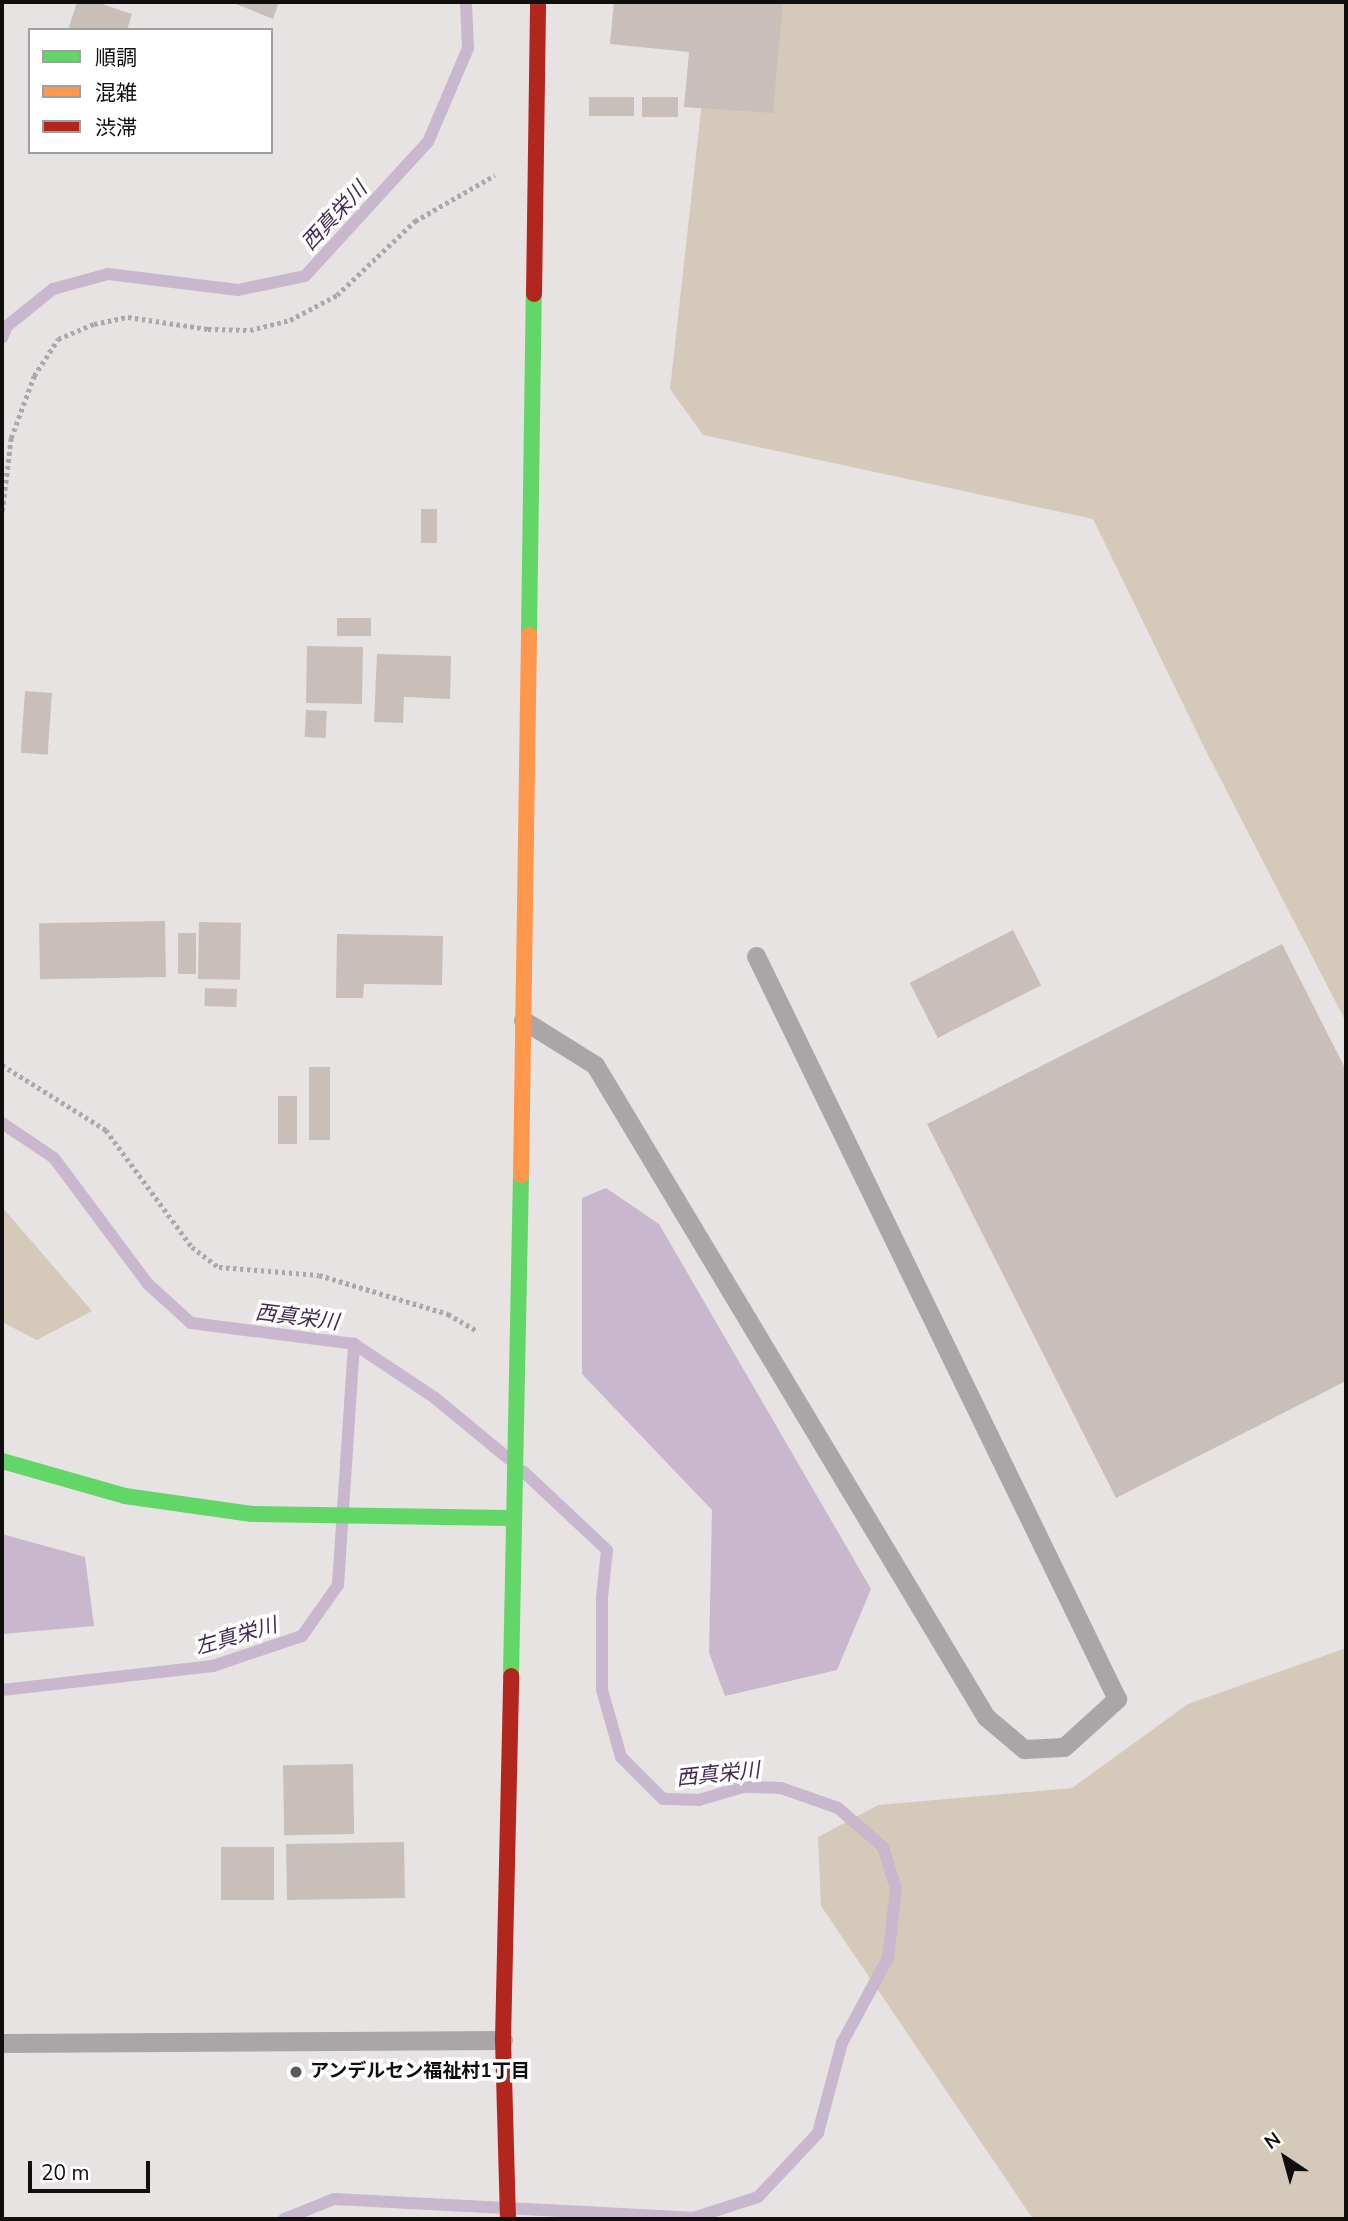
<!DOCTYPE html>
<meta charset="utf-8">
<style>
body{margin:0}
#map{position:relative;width:1348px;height:2221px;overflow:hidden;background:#e8e3e3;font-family:"Nunito Sans","Noto Sans JP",sans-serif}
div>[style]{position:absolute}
.green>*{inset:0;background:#d5cab9}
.water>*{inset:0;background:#c8b7cd}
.stream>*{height:12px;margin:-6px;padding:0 6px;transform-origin:6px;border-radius:6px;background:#c8b7cd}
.building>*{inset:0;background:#c8bfbb;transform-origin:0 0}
.path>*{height:4.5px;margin-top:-2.25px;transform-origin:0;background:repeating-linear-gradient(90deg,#aca8a9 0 3.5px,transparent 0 7px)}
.lane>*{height:19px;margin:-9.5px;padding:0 9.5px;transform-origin:9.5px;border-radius:9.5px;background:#aaa5a7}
.fast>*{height:16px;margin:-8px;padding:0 8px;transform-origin:8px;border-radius:8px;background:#63d668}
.slow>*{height:16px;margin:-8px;padding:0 8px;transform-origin:8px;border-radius:8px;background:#ff974d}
.jam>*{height:16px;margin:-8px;padding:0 8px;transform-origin:8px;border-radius:8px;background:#b3261e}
.dots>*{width:19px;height:19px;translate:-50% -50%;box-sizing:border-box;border:4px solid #fff;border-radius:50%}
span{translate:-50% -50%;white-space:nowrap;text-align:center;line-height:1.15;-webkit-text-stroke:7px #fff;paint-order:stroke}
.poi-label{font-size:19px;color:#110e0e;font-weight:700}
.left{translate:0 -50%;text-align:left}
.water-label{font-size:21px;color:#462954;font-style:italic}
.frame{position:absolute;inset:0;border:4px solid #110e0e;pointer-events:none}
.legend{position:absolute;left:28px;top:28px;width:245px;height:126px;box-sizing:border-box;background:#fff;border:2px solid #a09f9f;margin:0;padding:9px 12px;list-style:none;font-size:21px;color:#110e0e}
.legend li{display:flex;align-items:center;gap:14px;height:35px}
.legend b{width:35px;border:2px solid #a09f9f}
.north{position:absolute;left:1250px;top:2123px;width:70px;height:70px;-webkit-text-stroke:5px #fff;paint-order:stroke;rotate:324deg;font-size:19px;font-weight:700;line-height:28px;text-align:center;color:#110e0e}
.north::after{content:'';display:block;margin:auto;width:24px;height:32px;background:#110e0e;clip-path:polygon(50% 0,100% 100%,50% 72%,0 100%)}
.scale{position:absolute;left:28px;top:2161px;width:122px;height:32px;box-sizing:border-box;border:4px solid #110e0e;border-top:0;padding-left:9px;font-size:21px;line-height:24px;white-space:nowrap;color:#110e0e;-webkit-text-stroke:5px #fff;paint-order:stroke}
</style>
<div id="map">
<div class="green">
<div style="clip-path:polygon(713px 2px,1346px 2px,1346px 1022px,1205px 749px,1093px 519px,703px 435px,670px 389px)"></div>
<div style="clip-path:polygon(2px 1207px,92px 1311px,37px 1340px,2px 1322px)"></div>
<div style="clip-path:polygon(1346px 1648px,1346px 2219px,1033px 2219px,821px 1906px,818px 1837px,878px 1805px,1072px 1788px,1188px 1704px)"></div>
</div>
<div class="water">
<div style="clip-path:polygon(606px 1188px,659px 1224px,871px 1589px,837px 1670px,725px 1696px,709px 1653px,712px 1510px,582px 1374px,582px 1198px)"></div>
<div style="clip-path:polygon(2px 1534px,85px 1557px,94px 1626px,2px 1634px)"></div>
</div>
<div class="stream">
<div style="left:2px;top:338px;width:13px;rotate:-67deg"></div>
<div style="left:7px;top:326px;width:59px;rotate:-38.8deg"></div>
<div style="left:53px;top:289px;width:57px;rotate:-15.3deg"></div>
<div style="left:108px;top:274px;width:131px;rotate:7deg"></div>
<div style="left:238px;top:290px;width:68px;rotate:-11.8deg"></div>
<div style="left:305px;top:276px;width:182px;rotate:-47.5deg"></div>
<div style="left:428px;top:142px;width:102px;rotate:-66.9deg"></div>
<div style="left:468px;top:48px;width:46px;rotate:-92.5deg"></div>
<div style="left:2px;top:1123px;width:63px;rotate:33.9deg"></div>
<div style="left:54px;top:1158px;width:157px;rotate:53.3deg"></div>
<div style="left:148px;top:1284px;width:58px;rotate:42.2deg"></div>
<div style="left:191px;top:1323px;width:164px;rotate:7.3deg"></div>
<div style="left:354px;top:1344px;width:97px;rotate:33.7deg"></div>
<div style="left:435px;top:1398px;width:96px;rotate:39.5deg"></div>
<div style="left:2px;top:1690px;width:212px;rotate:-6.5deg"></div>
<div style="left:213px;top:1666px;width:94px;rotate:-18.6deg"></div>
<div style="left:302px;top:1636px;width:62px;rotate:-54.8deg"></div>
<div style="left:338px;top:1585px;width:242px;rotate:-86.2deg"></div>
<div style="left:284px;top:2219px;width:54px;rotate:-21.8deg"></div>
<div style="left:334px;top:2199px;width:360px;rotate:3deg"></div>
<div style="left:693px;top:2218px;width:68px;rotate:-17.9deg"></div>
<div style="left:758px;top:2197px;width:88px;rotate:-46.8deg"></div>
<div style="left:818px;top:2133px;width:93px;rotate:-75.1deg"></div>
<div style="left:842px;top:2043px;width:97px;rotate:-61.6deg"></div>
<div style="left:888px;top:1958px;width:69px;rotate:-83.4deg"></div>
<div style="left:896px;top:1889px;width:44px;rotate:-107.2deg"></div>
<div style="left:883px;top:1847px;width:60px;rotate:-139.1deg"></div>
<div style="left:838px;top:1808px;width:60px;rotate:-160.7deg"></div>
<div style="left:781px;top:1788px;width:38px;rotate:-178deg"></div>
<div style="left:743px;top:1787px;width:46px;rotate:163.5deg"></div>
<div style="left:699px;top:1800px;width:36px;rotate:-178deg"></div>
<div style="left:663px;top:1799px;width:59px;rotate:-135deg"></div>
<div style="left:621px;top:1757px;width:70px;rotate:-105.8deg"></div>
<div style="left:602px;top:1690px;width:93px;rotate:-90deg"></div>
<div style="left:602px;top:1597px;width:47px;rotate:-83.9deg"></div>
<div style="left:607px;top:1550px;width:115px;rotate:-136.8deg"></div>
</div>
<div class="building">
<div style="clip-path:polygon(77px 2px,96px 2px,132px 14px,127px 30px,68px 30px)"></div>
<div style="clip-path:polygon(231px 2px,279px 2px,273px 19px)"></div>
<div style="clip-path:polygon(614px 2px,783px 2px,773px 113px,684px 107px,689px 52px,610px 44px)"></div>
<div style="left:589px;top:97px;width:45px;height:19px"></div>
<div style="left:642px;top:97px;width:36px;height:20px"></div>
<div style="left:421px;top:509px;width:16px;height:34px"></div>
<div style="left:371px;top:618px;width:18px;height:34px;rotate:90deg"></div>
<div style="left:307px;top:646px;width:56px;height:57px;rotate:1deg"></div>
<div style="clip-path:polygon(377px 654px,451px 656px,450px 699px,404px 697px,403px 723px,374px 722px)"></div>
<div style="left:25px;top:691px;width:27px;height:62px;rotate:4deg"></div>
<div style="left:306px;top:710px;width:21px;height:27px;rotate:3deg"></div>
<div style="left:165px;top:921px;width:56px;height:126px;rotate:89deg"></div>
<div style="left:199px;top:922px;width:42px;height:57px;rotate:1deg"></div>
<div style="left:1013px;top:930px;width:62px;height:116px;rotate:63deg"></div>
<div style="left:178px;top:933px;width:18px;height:41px"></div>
<div style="clip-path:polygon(337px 934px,443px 936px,442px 985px,364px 984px,363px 998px,336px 998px)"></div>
<div style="clip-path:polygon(1282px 944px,1346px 1070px,1346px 1381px,1116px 1498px,927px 1124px)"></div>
<div style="left:205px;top:988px;width:32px;height:18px;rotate:2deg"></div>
<div style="left:309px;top:1067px;width:21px;height:73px"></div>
<div style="left:278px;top:1096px;width:19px;height:48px"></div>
<div style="left:353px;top:1764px;width:70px;height:70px;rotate:89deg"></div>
<div style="left:404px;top:1842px;width:56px;height:118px;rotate:89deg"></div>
<div style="left:274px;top:1847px;width:53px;height:53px;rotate:90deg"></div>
</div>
<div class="path">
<div style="left:2px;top:511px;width:74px;rotate:-83deg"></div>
<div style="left:11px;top:438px;width:66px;rotate:-69.6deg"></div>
<div style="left:34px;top:376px;width:44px;rotate:-57deg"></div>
<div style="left:58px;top:339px;width:39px;rotate:-23deg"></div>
<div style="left:94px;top:324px;width:35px;rotate:-12deg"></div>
<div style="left:128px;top:317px;width:81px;rotate:8.5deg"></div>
<div style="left:208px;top:329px;width:42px;rotate:1.4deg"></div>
<div style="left:250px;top:330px;width:41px;rotate:-14deg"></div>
<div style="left:290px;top:320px;width:53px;rotate:-28deg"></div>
<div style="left:337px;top:295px;width:108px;rotate:-43.5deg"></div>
<div style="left:415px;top:221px;width:92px;rotate:-29.9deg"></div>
<div style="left:2px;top:1065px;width:123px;rotate:32deg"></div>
<div style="left:106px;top:1130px;width:145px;rotate:53.7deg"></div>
<div style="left:192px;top:1247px;width:34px;rotate:37deg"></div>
<div style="left:219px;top:1267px;width:100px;rotate:4.6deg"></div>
<div style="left:319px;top:1275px;width:135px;rotate:16.8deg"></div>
<div style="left:448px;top:1314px;width:34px;rotate:30deg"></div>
</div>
<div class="lane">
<div style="left:523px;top:1020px;width:85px;rotate:32deg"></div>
<div style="left:595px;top:1065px;width:760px;rotate:59.05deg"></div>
<div style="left:986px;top:1717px;width:50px;rotate:40.1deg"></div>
<div style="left:1024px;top:1749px;width:40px;rotate:-2.9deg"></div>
<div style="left:1064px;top:1747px;width:72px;rotate:-42.2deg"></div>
<div style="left:1117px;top:1699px;width:826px;rotate:-115.91deg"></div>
<div style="left:2px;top:2043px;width:501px;rotate:-0.34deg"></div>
</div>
<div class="fast">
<div style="left:529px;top:635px;width:341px;rotate:-89.2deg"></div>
<div style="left:2px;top:1461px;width:128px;rotate:15.9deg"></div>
<div style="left:125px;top:1496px;width:128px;rotate:8.1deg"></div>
<div style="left:252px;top:1514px;width:261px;rotate:0.9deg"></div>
<div style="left:511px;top:1676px;width:501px;rotate:-88.86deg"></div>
</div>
<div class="slow">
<div style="left:521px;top:1175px;width:540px;rotate:-89.15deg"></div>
</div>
<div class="jam">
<div style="left:534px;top:294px;width:292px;rotate:-89.2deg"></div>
<div style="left:508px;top:2219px;width:179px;rotate:-91.6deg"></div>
<div style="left:503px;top:2040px;width:364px;rotate:-88.7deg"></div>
</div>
<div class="dots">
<div style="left:296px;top:2072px;background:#5c5959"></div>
</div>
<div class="poi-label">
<span class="left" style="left:310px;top:2072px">アンデルセン福祉村1丁目</span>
</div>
<div class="water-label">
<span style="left:334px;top:216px;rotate:-47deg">西真栄川</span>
<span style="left:297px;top:1317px;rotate:7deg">西真栄川</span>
<span style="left:236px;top:1636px;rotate:-16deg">左真栄川</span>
<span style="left:718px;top:1774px;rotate:-6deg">西真栄川</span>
</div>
<div class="frame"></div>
<ul class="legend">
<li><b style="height:9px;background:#63d668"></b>順調</li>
<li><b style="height:9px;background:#ff974d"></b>混雑</li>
<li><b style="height:9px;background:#b3261e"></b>渋滞</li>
</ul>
<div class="north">N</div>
<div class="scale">20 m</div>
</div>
